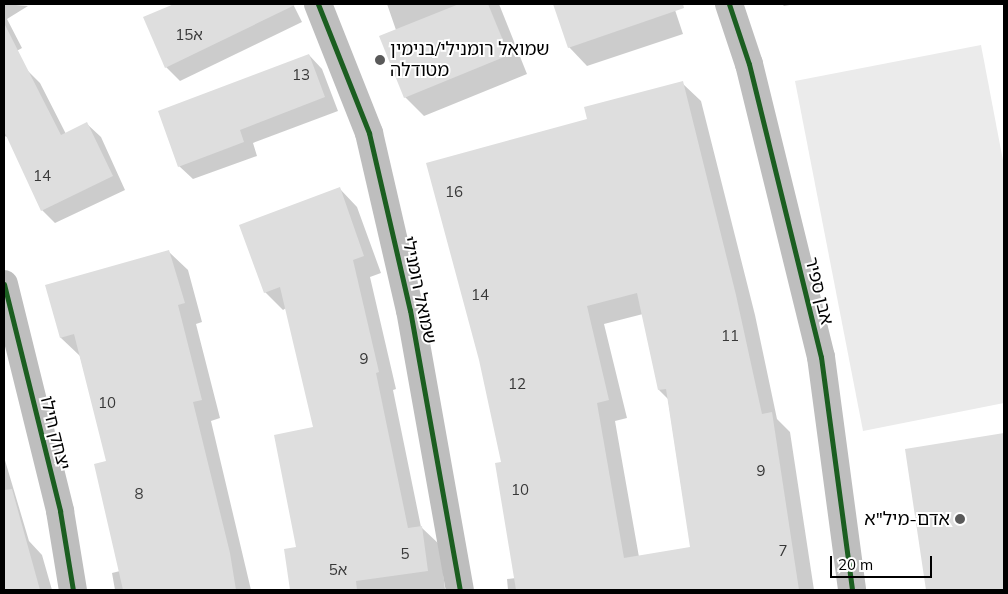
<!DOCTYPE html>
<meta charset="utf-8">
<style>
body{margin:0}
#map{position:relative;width:1008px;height:594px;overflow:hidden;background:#fff;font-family:Mulish,"Noto Sans Hebrew",sans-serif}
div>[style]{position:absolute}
.green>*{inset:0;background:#ebebeb}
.shadow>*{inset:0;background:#0003}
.building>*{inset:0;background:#dedede}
.street>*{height:28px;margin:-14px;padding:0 14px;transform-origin:14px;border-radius:14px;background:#bebebe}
.cycleway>*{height:5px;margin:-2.5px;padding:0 2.5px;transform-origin:2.5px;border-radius:2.5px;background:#1b5e20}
.dots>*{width:14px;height:14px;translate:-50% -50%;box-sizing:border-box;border:2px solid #fff;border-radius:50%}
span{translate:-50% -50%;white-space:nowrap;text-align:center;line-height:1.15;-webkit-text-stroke:4px #fff;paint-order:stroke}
.number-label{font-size:15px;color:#383838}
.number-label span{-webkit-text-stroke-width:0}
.poi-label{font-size:18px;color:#000}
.left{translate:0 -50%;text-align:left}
.right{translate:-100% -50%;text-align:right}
.street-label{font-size:18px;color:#000}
.frame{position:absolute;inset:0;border:5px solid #000;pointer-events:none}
.scale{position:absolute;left:830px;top:556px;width:102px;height:22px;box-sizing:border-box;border:2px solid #000;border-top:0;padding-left:6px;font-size:15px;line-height:18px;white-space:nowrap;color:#000;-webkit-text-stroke:4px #fff;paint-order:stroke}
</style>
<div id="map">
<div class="green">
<div style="clip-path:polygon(981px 45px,1004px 166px,1004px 403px,863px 431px,795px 81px)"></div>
</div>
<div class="shadow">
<div style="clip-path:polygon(4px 4px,28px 6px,7px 19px,22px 48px,4px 58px)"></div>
<div style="clip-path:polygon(177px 4px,293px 4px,302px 22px,180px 81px,166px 67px,145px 18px)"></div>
<div style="clip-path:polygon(387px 4px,499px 4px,527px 74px,424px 116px,405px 97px,396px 30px)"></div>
<div style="clip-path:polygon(555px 4px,673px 4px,683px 34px,587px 66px,569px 47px)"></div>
<div style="clip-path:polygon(782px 4px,795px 4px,784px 6px)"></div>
<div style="clip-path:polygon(309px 55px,322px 69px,338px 111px,253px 143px,257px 156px,193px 179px,179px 166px)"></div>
<div style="clip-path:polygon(26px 69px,40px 83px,66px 134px,87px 124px,101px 137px,125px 190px,55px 223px,42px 210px,8px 137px,4px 136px,4px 79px)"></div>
<div style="clip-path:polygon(evenodd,682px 83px,701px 101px,755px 315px,777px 419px,790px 432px,814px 590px,508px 590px,507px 579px,516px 578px,503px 463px,588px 120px,682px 83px,643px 314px,659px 390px,668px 399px,691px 548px,639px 557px,615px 421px,627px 418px,604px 324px,643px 314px)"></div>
<div style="clip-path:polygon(340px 189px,357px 207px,381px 273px,370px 277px,396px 389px,393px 390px,421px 527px,440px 545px,445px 589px,291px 590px,285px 550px,298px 548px,314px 428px,286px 308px,283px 310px,265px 292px)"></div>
<div style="clip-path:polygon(169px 252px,188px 270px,202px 322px,196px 324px,220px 418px,211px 421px,251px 590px,115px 590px,112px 573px,120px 571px,108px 462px,80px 356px,61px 338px,46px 286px)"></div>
<div style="clip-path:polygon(1004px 434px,1004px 590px,927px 590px,906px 450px)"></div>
<div style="clip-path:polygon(4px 457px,29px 541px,42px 555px,52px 590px,4px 590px)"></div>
</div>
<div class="building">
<div style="clip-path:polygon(174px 4px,297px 4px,165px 68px,143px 17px)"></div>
<div style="clip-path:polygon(459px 4px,488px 4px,509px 55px,404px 98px,379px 36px)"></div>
<div style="clip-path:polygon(553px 4px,683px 4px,684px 8px,568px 48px)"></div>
<div style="clip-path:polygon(4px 23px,61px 135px,87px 122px,113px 176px,41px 211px,4px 131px)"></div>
<div style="clip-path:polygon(309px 54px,325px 97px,240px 130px,244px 142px,178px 167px,158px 111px)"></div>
<div style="clip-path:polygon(evenodd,683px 81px,736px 295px,762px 414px,772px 412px,799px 590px,516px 590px,495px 463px,501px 462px,479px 360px,426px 163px,587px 119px,584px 107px,683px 81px,637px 293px,658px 390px,666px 389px,690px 547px,624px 558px,597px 403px,609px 400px,587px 306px,637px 293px)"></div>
<div style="clip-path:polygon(340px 187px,364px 256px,353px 260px,379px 372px,376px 373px,408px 528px,422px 526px,428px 571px,356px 581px,357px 590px,290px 590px,284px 549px,296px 547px,274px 435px,313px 427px,280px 287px,264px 293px,239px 225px)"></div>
<div style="clip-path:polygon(169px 250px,185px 303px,178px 305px,202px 400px,193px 402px,230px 553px,236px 590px,123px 590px,94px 464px,106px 461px,74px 334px,60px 338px,45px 285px)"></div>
<div style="clip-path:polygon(1004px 433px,1004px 590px,926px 590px,905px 449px)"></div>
<div style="clip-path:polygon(12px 489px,40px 590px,4px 590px,4px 490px)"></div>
</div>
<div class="street">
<div style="left:318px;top:4px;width:139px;rotate:68.4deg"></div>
<div style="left:369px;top:133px;width:182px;rotate:77deg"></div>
<div style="left:410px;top:310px;width:284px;rotate:79.9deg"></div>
<div style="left:729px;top:4px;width:63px;rotate:71.6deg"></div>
<div style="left:749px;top:64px;width:302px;rotate:76.2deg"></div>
<div style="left:821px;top:357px;width:235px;rotate:82.4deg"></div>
<div style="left:4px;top:284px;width:234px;rotate:76.1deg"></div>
<div style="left:60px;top:511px;width:80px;rotate:80.7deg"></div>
</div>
<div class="cycleway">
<div style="left:318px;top:4px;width:139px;rotate:68.4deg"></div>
<div style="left:369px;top:133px;width:182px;rotate:77deg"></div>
<div style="left:410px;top:310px;width:284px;rotate:79.9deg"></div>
<div style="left:729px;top:4px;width:63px;rotate:71.6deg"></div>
<div style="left:749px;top:64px;width:302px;rotate:76.2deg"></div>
<div style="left:821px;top:357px;width:235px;rotate:82.4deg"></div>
<div style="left:4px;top:284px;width:234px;rotate:76.1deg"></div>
<div style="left:60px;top:511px;width:80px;rotate:80.7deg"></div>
</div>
<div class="dots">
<div style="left:380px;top:60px;background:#595959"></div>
<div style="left:960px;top:519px;background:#595959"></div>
</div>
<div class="number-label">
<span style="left:189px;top:35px">15א</span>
<span style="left:301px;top:75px">13</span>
<span style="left:42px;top:176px">14</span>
<span style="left:454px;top:192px">16</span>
<span style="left:480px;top:295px">14</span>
<span style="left:730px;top:336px">11</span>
<span style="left:364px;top:359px">9</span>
<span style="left:517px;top:384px">12</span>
<span style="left:107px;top:403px">10</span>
<span style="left:761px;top:471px">9</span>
<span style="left:520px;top:490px">10</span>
<span style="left:139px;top:494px">8</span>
<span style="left:783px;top:551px">7</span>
<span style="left:405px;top:554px">5</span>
<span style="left:338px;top:570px">5א</span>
</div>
<div class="poi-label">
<span class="left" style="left:390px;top:60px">שמואל רומנילי/בנימין<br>מטודלה</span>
<span class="right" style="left:950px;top:519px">אדם-מיל"א</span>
</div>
<div class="street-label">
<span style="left:419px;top:290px;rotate:78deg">שמואל רומנילי</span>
<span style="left:819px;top:291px;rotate:76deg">אבן ספיר</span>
<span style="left:55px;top:433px;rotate:76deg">יצחק חילו</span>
</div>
<div class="frame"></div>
<div class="scale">20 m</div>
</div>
